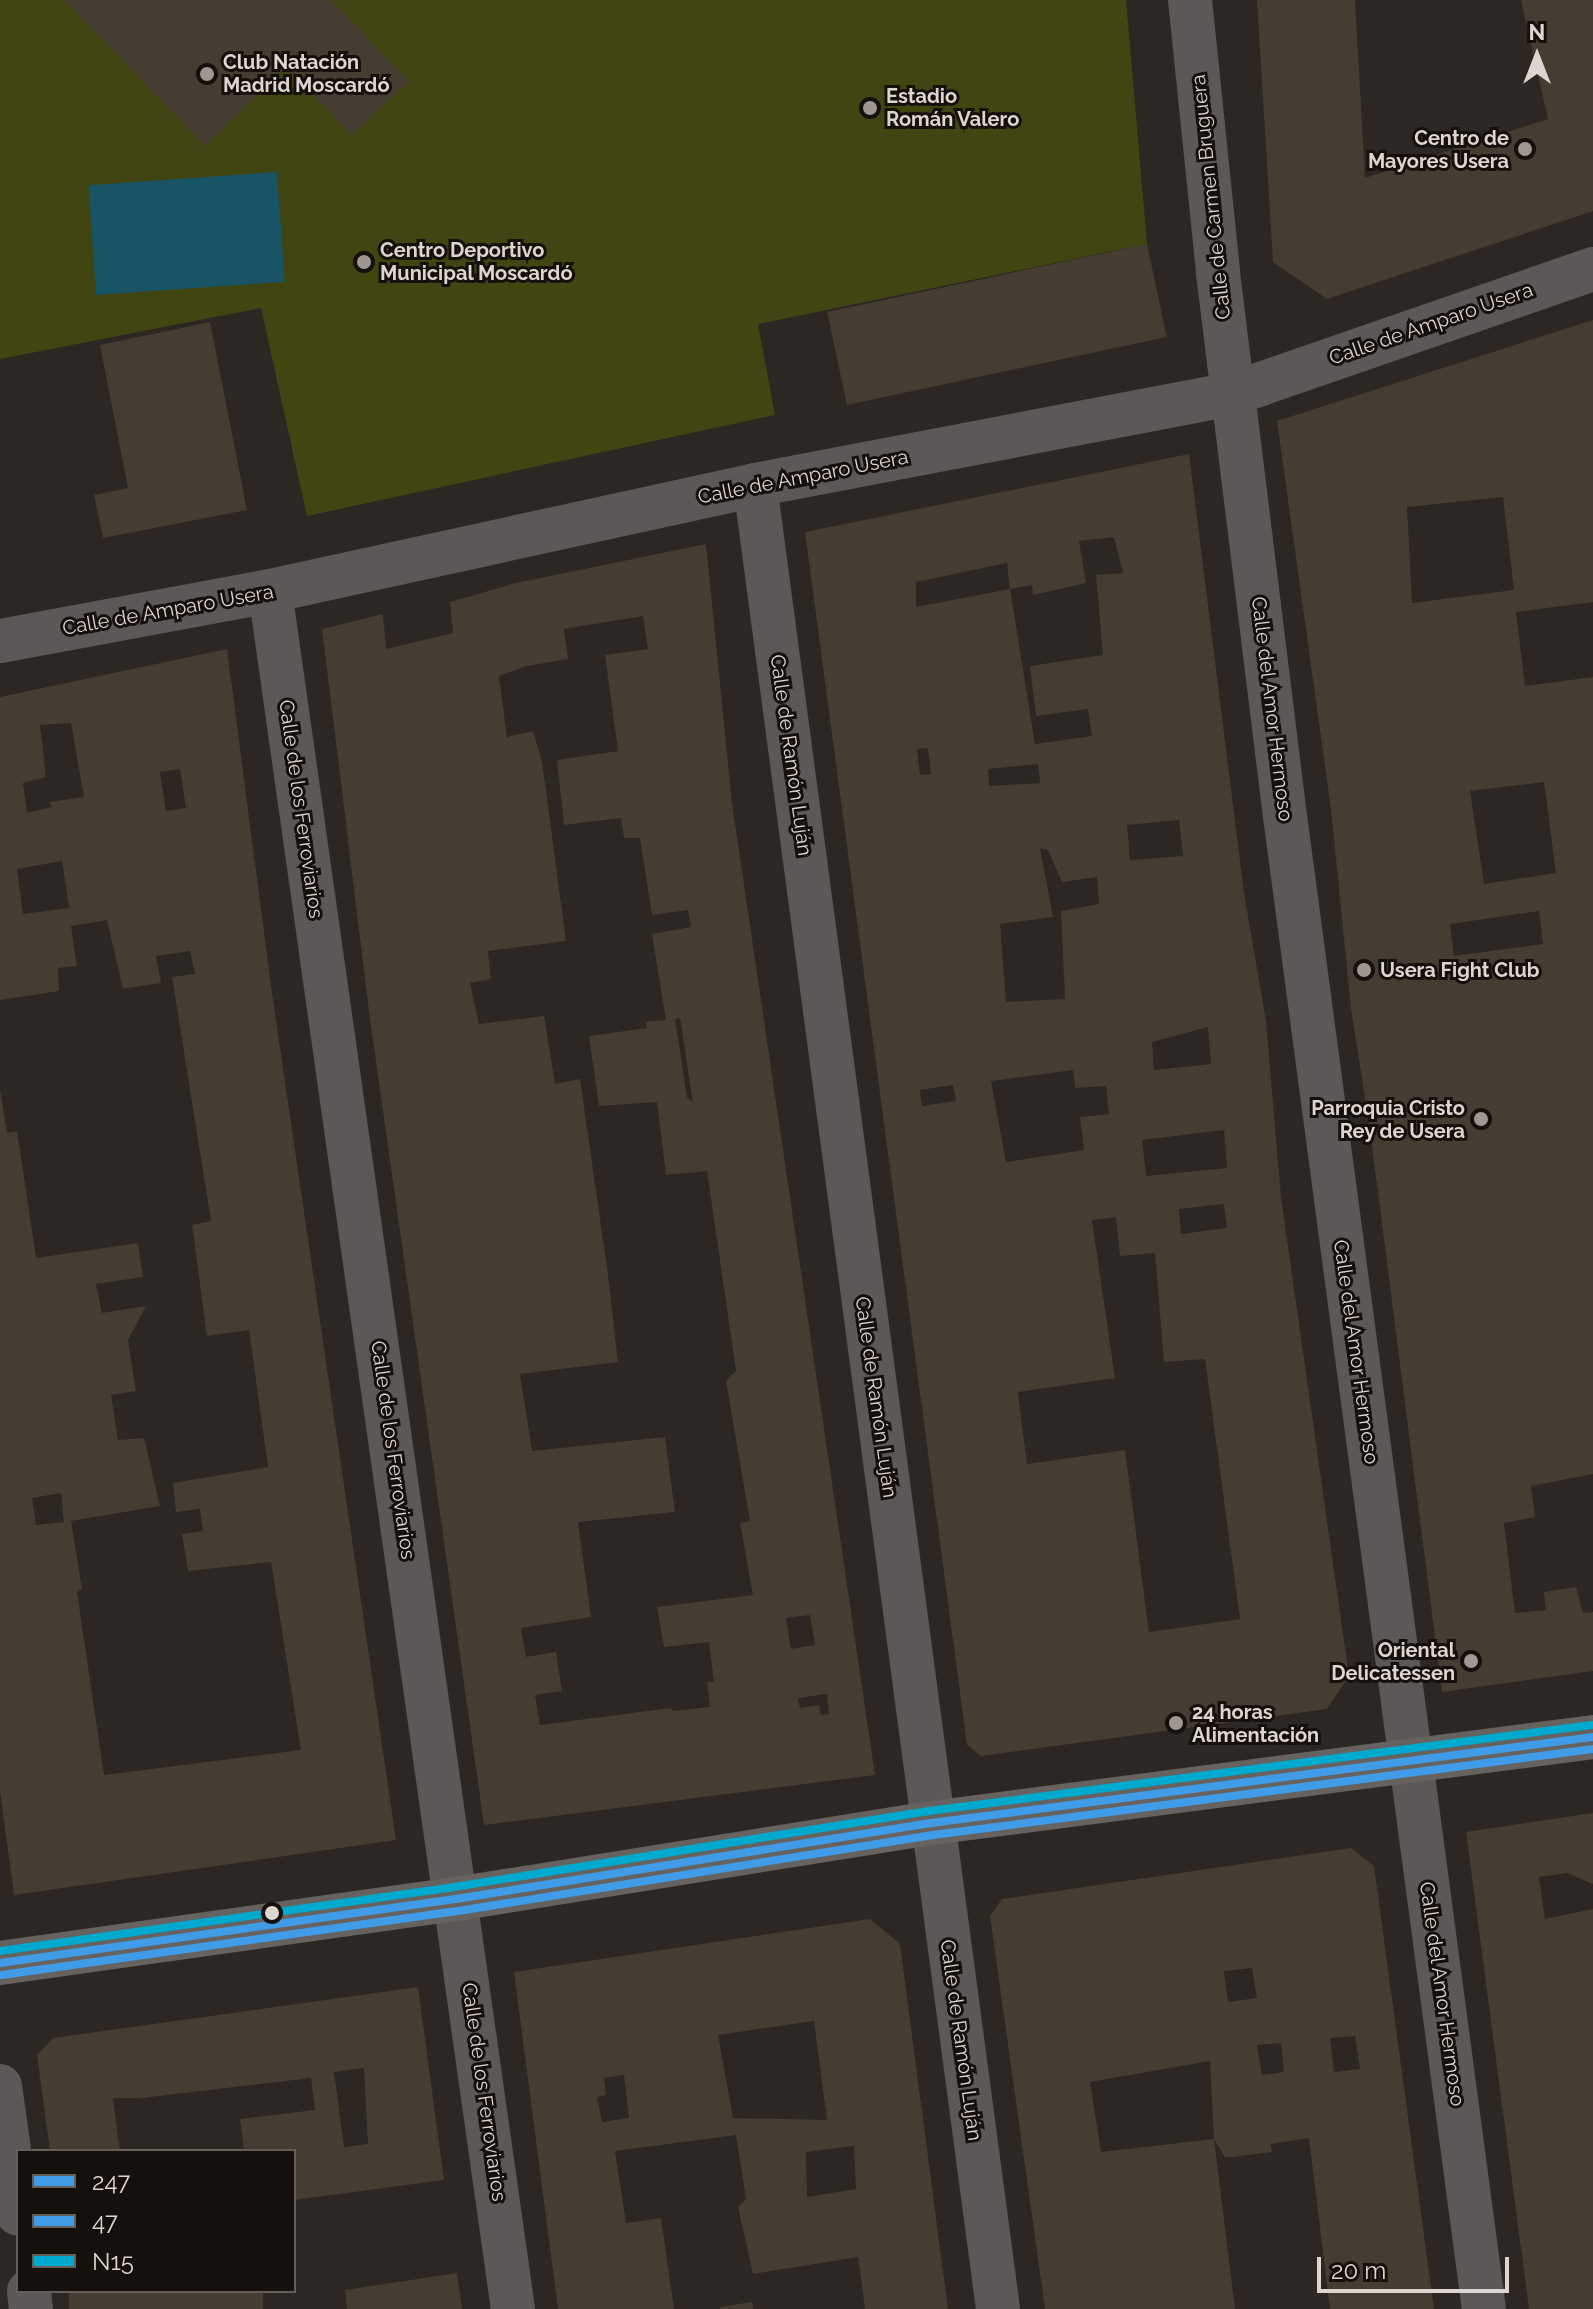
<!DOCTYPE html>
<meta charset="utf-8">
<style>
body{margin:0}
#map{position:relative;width:1593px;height:2309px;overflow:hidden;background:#2c2722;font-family:Raleway,sans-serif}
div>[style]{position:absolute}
.green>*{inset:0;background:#414512}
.water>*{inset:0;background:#185466;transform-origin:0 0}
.building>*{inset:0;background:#453c32;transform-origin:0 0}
.minor>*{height:44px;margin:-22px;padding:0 22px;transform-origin:22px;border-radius:22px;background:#5c5858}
.major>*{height:44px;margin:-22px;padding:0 22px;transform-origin:22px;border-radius:22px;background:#66625f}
.bus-1>*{height:8px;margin:-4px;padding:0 4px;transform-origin:4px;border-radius:4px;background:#409ce6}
.bus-2>*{height:8px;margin:-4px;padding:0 4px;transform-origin:4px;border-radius:4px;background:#409ce6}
.bus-3>*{height:8px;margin:-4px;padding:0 4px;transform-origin:4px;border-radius:4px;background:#00a9ce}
.dots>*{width:22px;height:22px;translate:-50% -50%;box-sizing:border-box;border:4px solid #15100c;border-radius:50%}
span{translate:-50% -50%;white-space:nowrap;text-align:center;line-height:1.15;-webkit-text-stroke:6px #15100c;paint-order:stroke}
.poi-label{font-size:20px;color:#ddd5cf;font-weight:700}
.left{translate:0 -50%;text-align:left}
.right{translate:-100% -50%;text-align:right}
.street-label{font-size:20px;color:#ddd5cf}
.legend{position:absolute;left:16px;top:2149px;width:280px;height:144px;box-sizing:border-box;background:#15100c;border:2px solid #655f5a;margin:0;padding:10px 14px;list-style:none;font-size:24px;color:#ddd5cf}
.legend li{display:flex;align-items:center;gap:16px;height:40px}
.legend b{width:40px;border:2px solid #655f5a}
.north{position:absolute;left:1497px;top:16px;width:80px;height:80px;-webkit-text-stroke:6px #15100c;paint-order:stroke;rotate:0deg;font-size:22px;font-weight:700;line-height:32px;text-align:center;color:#ddd5cf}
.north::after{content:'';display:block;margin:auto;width:28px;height:36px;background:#ddd5cf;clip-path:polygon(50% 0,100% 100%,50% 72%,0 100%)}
.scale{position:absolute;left:1317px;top:2257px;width:192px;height:36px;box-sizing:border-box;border:4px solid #ddd5cf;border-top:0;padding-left:10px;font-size:24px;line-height:28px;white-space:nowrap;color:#ddd5cf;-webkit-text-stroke:6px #15100c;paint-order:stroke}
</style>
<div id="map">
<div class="green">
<div style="clip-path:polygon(0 0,1126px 0,1147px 244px,758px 324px,775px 415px,307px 516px,261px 308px,0 359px)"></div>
</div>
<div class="water">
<div style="left:277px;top:172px;width:110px;height:189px;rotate:86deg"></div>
</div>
<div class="building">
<div style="clip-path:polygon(64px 0,331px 0,409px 81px,352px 135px,286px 67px,205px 146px)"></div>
<div style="clip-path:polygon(1257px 0,1355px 0,1365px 178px,1548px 119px,1521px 0,1593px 0,1593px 211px,1327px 299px,1273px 262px)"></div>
<div style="left:1147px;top:244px;width:95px;height:327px;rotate:78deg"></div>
<div style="clip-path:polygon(evenodd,1593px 320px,1593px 602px,1516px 612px,1525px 686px,1593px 677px,1593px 1474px,1531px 1486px,1535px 1517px,1504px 1523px,1515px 1613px,1546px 1610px,1544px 1592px,1576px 1587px,1583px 1613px,1593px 1612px,1593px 1671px,1442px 1692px,1370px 1130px,1351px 1009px,1331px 809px,1277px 421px,1593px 320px,1503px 497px,1514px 590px,1412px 603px,1407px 507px,1503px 497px,1593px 320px,1544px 782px,1556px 873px,1484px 884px,1470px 791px,1544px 782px,1593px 320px,1539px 911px,1543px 944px,1454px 956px,1450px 924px,1539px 911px)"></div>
<div style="clip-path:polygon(210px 322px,247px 510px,103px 538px,94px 495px,128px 488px,100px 345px)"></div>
<div style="clip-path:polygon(evenodd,1189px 454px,1244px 893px,1266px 1021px,1281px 1197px,1349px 1676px,1327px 1709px,981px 1756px,967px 1745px,805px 532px,1189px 454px,1114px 537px,1123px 573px,1096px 575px,1103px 655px,1030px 666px,1036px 716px,1088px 709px,1092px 736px,1035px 744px,1010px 589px,916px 607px,916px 582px,1007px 563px,1010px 589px,1032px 585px,1033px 595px,1086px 583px,1079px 541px,1114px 537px,1189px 454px,928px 748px,931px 774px,920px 775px,917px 749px,928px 748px,1189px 454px,1038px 764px,1040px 783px,989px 786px,988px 769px,1038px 764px,1189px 454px,1179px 820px,1183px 856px,1130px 860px,1127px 825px,1179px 820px,1189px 454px,1040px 848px,1048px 850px,1062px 882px,1097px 877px,1099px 904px,1061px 911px,1065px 999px,1006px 1002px,1000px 924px,1053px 917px,1040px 848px,1189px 454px,1208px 1027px,1211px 1064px,1154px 1070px,1152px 1042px,1208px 1027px,1189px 454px,1073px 1070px,1075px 1088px,1106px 1086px,1109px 1114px,1080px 1117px,1084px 1150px,1006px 1162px,991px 1081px,1073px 1070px,1189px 454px,953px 1085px,956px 1101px,922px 1106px,920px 1090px,953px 1085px,1189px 454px,1224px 1130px,1227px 1168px,1146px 1176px,1142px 1140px,1224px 1130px,1189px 454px,1224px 1204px,1227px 1228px,1181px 1234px,1179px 1209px,1224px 1204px,1189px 454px,1116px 1217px,1120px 1256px,1155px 1253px,1164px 1362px,1205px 1359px,1240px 1619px,1149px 1632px,1125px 1450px,1027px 1464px,1018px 1392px,1115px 1378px,1092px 1220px,1116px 1217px)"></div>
<div style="clip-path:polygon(evenodd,706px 544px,732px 803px,875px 1775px,484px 1825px,370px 1019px,322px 629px,383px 614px,386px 649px,453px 633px,450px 602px,516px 583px,706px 544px,643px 616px,648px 649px,605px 655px,618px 751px,557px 760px,564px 825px,621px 818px,624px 838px,640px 838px,652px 915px,688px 910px,691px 927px,652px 934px,666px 1020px,646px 1022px,647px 1028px,589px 1036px,599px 1106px,657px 1102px,666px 1175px,707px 1171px,736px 1371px,726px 1381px,750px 1521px,740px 1523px,753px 1595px,657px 1607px,664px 1647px,709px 1642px,714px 1682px,707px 1682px,710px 1707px,673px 1711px,671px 1708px,540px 1725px,535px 1695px,562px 1691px,556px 1652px,526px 1657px,521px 1628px,591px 1617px,578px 1522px,675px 1512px,665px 1437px,532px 1451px,520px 1374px,618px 1362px,608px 1275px,580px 1079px,555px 1084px,544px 1016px,479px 1024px,470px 983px,491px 979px,488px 951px,566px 941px,542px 761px,533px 731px,507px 737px,499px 676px,527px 666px,568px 659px,564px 629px,643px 616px,706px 544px,680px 1018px,693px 1103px,687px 1097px,675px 1019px,680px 1018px,706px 544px,810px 1615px,815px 1645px,791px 1649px,786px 1618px,810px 1615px,706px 544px,827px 1694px,829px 1714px,821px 1715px,819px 1705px,800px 1708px,798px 1698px,827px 1694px)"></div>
<div style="clip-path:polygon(evenodd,227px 649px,272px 993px,396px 1840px,14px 1895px,0 1791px,0 1089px,7px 1133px,17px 1131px,36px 1258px,138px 1243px,143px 1277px,96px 1284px,102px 1313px,146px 1306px,128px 1340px,136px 1391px,111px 1395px,118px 1440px,144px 1438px,160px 1506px,71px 1521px,82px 1589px,77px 1592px,104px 1775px,301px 1750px,271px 1562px,188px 1571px,182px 1534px,203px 1531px,200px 1509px,176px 1512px,173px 1483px,268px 1467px,249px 1330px,207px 1336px,192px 1225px,211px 1221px,172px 977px,195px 974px,190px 951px,156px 956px,161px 983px,123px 989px,107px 920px,71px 926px,77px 966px,58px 968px,59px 991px,0 1000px,0 697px,227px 649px,71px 723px,84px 797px,50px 802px,52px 807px,27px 813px,23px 783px,46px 777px,40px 725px,71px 723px,227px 649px,180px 769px,186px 808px,166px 811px,160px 772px,180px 769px,227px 649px,62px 861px,69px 908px,23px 914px,17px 869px,62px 861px,227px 649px,61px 1493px,64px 1522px,36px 1525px,32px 1498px,61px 1493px)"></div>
<div style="clip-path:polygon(1593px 1813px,1593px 1884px,1567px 1873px,1539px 1877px,1545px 1919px,1593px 1909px,1593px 2309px,1529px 2309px,1466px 1832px)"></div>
<div style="clip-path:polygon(evenodd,1351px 1848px,1374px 1866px,1434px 2309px,1330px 2309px,1309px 2138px,1271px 2144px,1272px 2152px,1232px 2157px,1225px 2157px,1214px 2139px,1235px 2309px,1045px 2309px,990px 1916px,1002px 1899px,1351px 1848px,1252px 1968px,1257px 1998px,1228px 2002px,1224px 1971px,1252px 1968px,1351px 1848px,1355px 2036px,1360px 2069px,1334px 2072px,1330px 2038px,1355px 2036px,1351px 1848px,1281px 2043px,1284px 2072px,1262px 2075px,1257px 2045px,1281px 2043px,1351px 1848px,1210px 2061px,1214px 2139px,1101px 2152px,1090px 2082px,1210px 2061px)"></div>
<div style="clip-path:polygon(evenodd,870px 1919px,900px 1944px,948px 2309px,865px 2309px,858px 2257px,753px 2274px,738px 2207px,746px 2199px,736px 2135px,615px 2151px,626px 2223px,661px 2218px,674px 2309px,558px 2309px,514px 1972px,870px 1919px,814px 2021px,827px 2120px,733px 2118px,718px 2035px,814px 2021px,870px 1919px,624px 2075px,629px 2118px,602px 2122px,597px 2097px,606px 2095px,604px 2078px,624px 2075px,870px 1919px,854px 2146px,856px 2189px,807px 2197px,806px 2152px,854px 2146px)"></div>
<div style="clip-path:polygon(evenodd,418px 1987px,444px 2180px,294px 2200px,294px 2151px,244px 2151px,240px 2119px,315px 2110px,311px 2078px,142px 2098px,113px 2098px,120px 2151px,50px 2151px,37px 2055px,53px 2038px,418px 1987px,364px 2068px,368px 2144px,344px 2147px,334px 2072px,364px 2068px)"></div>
<div style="clip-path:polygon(457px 2273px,462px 2309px,347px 2309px,345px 2290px)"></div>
<div style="left:69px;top:2291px;width:194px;height:18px"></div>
<div style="clip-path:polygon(752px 2302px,753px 2309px,720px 2309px,720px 2307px)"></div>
</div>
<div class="minor">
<div style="left:1190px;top:0;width:274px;rotate:84.1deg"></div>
<div style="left:1218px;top:273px;width:547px;rotate:82.97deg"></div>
<div style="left:1285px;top:816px;width:1506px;rotate:82.41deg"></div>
<div style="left:755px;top:485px;width:1840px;rotate:82.41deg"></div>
<div style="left:270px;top:591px;width:1735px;rotate:81.95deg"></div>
<div style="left:0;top:641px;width:275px;rotate:-10.5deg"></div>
<div style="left:270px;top:591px;width:496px;rotate:-12.3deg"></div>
<div style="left:755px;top:485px;width:486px;rotate:-10.8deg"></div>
<div style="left:1232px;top:394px;width:382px;rotate:-19.1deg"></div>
<div style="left:0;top:2086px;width:129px;rotate:82deg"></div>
<div style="left:29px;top:2291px;width:18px;rotate:84deg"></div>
</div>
<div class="major">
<div style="left:0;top:1963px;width:460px;rotate:-8deg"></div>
<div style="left:456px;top:1899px;width:481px;rotate:-9.1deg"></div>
<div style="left:931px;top:1823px;width:668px;rotate:-7.4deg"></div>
</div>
<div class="bus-1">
<div style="left:0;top:1963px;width:460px;rotate:-8deg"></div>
<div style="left:456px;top:1899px;width:481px;rotate:-9.1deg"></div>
<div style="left:931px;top:1823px;width:668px;rotate:-7.4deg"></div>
</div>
<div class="bus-2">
<div style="left:2px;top:1975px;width:460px;rotate:-8deg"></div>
<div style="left:458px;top:1911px;width:481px;rotate:-9.1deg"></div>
<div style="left:933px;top:1835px;width:666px;rotate:-7.42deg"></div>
</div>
<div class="bus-3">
<div style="left:0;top:1951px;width:458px;rotate:-8deg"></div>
<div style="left:454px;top:1887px;width:481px;rotate:-9.1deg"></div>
<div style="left:929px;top:1811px;width:668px;rotate:-7.4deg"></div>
</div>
<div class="dots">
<div style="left:207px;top:74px;background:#9f9892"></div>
<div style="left:870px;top:108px;background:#9f9892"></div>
<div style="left:1525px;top:149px;background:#9f9892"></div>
<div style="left:364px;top:262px;background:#9f9892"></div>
<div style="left:1364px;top:970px;background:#9f9892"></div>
<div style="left:1481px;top:1119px;background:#9f9892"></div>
<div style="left:1471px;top:1661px;background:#9f9892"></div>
<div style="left:1176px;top:1723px;background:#9f9892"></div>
<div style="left:272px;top:1913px;background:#ddd5cf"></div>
</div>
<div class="poi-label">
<span class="left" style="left:223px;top:74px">Club Natación<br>Madrid Moscardó</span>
<span class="left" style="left:886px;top:108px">Estadio<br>Román Valero</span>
<span class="right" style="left:1509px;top:150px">Centro de<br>Mayores Usera</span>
<span class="left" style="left:380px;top:262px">Centro Deportivo<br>Municipal Moscardó</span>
<span class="left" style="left:1380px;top:970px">Usera Fight Club</span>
<span class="right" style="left:1465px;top:1120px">Parroquia Cristo<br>Rey de Usera</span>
<span class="right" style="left:1455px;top:1662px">Oriental<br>Delicatessen</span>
<span class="left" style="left:1192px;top:1724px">24 horas<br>Alimentación</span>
</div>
<div class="street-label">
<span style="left:1211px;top:197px;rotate:-96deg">Calle de Carmen Bruguera</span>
<span style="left:1431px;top:324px;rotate:-19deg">Calle de Amparo Usera</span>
<span style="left:803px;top:477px;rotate:-11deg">Calle de Amparo Usera</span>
<span style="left:168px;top:610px;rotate:-10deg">Calle de Amparo Usera</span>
<span style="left:1272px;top:709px;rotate:83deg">Calle del Amor Hermoso</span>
<span style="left:791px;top:755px;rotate:82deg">Calle de Ramón Luján</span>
<span style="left:301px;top:809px;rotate:82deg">Calle de los Ferroviarios</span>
<span style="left:1356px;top:1352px;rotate:82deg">Calle del Amor Hermoso</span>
<span style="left:876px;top:1397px;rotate:82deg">Calle de Ramón Luján</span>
<span style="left:393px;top:1450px;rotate:82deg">Calle de los Ferroviarios</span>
<span style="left:1442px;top:1994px;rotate:82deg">Calle del Amor Hermoso</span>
<span style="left:961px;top:2040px;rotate:82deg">Calle de Ramón Luján</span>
<span style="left:484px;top:2092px;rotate:82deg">Calle de los Ferroviarios</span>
</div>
<ul class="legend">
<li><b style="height:10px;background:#409ce6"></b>247</li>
<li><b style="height:10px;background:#409ce6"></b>47</li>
<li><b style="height:10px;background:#00a9ce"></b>N15</li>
</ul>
<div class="north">N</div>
<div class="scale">20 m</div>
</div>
